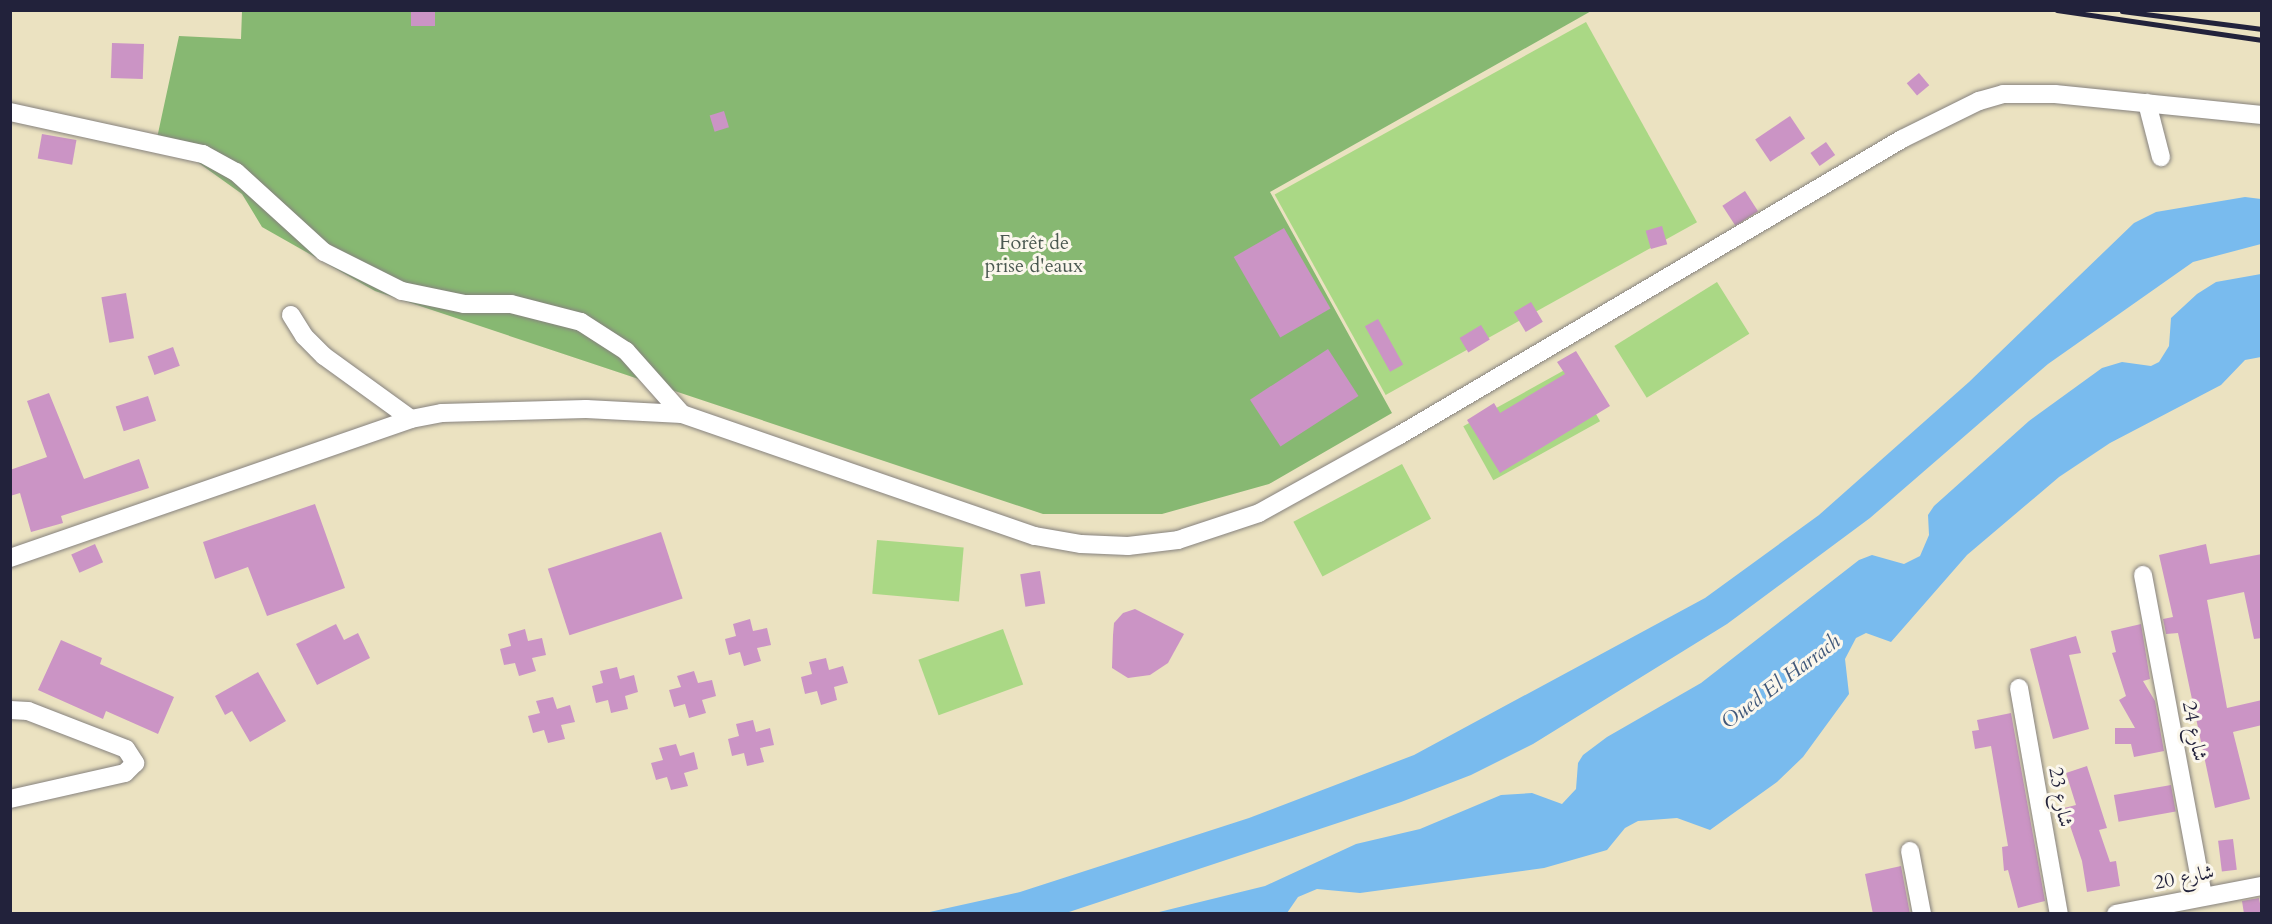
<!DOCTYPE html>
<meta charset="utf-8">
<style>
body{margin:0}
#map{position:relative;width:2272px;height:924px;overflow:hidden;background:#ebe2c1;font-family:Cardo,Amiri,serif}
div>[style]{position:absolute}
.green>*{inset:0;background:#aad885;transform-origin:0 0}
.forest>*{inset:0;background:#87b872}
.water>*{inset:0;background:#79bbee}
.building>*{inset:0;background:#cb94c5;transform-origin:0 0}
.roads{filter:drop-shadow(0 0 2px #86827e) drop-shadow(0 0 2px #86827e)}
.street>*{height:18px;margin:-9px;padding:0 9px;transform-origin:9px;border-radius:9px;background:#fff}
.rail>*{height:4.5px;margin:-2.25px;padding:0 2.25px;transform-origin:2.25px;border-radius:2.25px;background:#22223b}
span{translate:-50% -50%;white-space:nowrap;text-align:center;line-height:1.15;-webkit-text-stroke:6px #fbf7ec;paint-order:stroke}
.park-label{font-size:20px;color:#4b5951}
.street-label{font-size:20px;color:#22223b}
.water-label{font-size:21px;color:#40587a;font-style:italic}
.frame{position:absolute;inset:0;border:12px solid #22223b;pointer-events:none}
</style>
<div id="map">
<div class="green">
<div style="left:1586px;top:22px;width:229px;height:356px;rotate:61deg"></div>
<div style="left:1717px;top:282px;width:61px;height:121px;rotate:58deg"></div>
<div style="left:1570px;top:367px;width:62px;height:122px;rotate:61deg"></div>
<div style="left:1402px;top:464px;width:62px;height:123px;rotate:62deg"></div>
<div style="left:877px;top:540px;width:87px;height:54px;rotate:5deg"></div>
<div style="left:1003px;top:629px;width:59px;height:90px;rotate:70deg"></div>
</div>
<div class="forest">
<div style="clip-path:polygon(1593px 10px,1270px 192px,1392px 413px,1269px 484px,1162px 514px,1043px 514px,375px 291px,262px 227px,242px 194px,196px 161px,154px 152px,179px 36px,241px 39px,242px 11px)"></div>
</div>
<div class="water">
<div style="clip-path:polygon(2245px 197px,2261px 199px,2261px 244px,2193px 262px,2048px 364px,1870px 518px,1727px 624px,1533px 744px,1471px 775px,1401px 802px,1066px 913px,925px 913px,1020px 892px,1249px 818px,1414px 755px,1705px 598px,1819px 515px,1969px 382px,2134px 223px,2156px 212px)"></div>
<div style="clip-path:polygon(2261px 274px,2261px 357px,2245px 360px,2221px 385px,2110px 443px,2059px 477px,1967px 555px,1891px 642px,1866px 633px,1856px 638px,1845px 659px,1849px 694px,1803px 757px,1777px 782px,1710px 830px,1677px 818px,1638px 821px,1625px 828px,1607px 850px,1544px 868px,1360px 893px,1317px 889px,1298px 897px,1287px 913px,1155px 913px,1265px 886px,1356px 844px,1420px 829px,1501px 795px,1532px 793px,1562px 804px,1576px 789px,1578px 763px,1583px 755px,1607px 737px,1701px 683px,1859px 560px,1872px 555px,1904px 564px,1920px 556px,1929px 535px,1928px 515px,1934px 506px,2029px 421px,2102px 368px,2122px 362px,2151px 366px,2159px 362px,2169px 346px,2171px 318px,2197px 294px,2216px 282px)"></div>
</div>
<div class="building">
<div style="left:411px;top:10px;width:24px;height:16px"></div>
<div style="left:112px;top:43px;width:32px;height:35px;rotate:2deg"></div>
<div style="left:1919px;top:73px;width:16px;height:16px;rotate:50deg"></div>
<div style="left:724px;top:111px;width:17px;height:15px;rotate:73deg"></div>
<div style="left:1790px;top:116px;width:27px;height:42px;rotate:56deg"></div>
<div style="left:42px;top:134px;width:35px;height:25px;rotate:10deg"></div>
<div style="left:1826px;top:142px;width:16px;height:19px;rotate:55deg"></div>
<div style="left:1745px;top:191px;width:24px;height:27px;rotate:57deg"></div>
<div style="left:1662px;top:226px;width:19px;height:17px;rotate:74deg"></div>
<div style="left:1284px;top:228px;width:93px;height:58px;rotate:60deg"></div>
<div style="left:126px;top:293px;width:46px;height:25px;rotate:80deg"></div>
<div style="left:1531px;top:302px;width:23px;height:20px;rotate:59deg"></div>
<div style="left:1378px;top:319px;width:52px;height:15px;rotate:61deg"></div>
<div style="left:1481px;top:325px;width:17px;height:25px;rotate:59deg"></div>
<div style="left:173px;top:347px;width:20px;height:27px;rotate:70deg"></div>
<div style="left:1328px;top:349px;width:56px;height:93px;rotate:57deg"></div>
<div style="clip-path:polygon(1576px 351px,1610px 406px,1500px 473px,1467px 420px,1494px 403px,1500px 413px,1565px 374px,1557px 362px)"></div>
<div style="clip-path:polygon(49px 393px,84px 479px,139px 459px,149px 488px,61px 516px,63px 523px,31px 532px,20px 493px,10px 496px,10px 470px,47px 457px,27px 401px)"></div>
<div style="left:148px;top:396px;width:26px;height:34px;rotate:72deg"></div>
<div style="clip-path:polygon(315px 504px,345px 588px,267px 616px,248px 567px,215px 579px,203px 542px)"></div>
<div style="left:661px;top:532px;width:70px;height:119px;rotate:72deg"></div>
<div style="left:95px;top:544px;width:20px;height:26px;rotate:66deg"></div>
<div style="clip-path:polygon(2206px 544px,2210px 564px,2262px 554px,2262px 638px,2254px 639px,2244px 592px,2207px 600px,2227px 708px,2262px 700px,2262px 725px,2233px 732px,2250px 799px,2215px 808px,2178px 633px,2166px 634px,2163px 619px,2173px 617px,2159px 555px)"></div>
<div style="left:1040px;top:571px;width:33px;height:20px;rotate:81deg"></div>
<div style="clip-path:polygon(1135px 609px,1184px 634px,1168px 663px,1150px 675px,1128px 678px,1112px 668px,1113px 635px,1114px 623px,1123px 613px)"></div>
<div style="clip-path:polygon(750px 619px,753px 631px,767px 628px,771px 645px,757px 648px,761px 661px,744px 666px,740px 652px,729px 655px,725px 639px,736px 636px,733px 624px)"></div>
<div style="clip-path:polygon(336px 624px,344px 640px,358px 633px,370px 658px,317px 685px,296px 644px)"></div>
<div style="clip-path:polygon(2141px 624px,2150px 679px,2143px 681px,2155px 701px,2164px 751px,2134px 757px,2131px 744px,2115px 744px,2115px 728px,2135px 728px,2119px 700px,2126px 696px,2112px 653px,2116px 652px,2111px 631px)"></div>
<div style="clip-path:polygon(525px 629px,528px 641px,542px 638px,546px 655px,532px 658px,536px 671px,519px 676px,515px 663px,504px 665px,500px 649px,511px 646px,508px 634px)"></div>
<div style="clip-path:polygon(2076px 636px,2081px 653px,2069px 655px,2089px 729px,2053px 739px,2030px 649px)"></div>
<div style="clip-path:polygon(61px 640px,102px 658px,100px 664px,174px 697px,158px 734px,106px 711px,103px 719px,38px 690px)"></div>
<div style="clip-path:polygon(826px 658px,829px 670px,843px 666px,848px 683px,834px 687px,837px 700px,821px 705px,817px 691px,805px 694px,801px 677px,812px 674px,809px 662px)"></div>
<div style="clip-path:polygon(617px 667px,620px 679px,634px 675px,638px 692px,625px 696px,628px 709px,611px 713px,608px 700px,596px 703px,592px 686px,603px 683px,600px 671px)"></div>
<div style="clip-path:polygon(694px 671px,698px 683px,712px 680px,716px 696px,702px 700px,706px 713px,689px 718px,685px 704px,674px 707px,669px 690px,681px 687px,677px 676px)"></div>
<div style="clip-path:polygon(258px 672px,286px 721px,250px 742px,232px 711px,225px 715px,215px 696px)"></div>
<div style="clip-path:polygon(553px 697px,557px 709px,570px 705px,575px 722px,561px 725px,565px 739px,548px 743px,544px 730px,533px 733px,528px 716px,540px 713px,536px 701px)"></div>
<div style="clip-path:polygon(2011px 713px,2045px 901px,2018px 908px,2008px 870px,2004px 871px,2002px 847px,2008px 846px,1991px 746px,1975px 749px,1972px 731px,1979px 730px,1977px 720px)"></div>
<div style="clip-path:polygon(753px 720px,756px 732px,770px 728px,774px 745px,760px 748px,764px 762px,747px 766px,744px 753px,732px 756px,728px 739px,739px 736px,736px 724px)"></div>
<div style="clip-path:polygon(676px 744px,680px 756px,694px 752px,698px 769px,684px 773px,688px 786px,671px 790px,667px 777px,656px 780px,651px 763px,663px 760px,659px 748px)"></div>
<div style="clip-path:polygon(2087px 766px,2107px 828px,2099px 830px,2110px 862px,2116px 861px,2120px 886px,2087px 892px,2082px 861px,2064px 808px,2076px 805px,2066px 773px)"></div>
<div style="left:2171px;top:785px;width:27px;height:58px;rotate:80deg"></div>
<div style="left:2233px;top:839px;width:31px;height:15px;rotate:83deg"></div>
<div style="clip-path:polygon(1901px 866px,1910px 914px,1873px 914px,1865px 874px)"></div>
<div style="clip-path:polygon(2259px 898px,2262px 914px,2244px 914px,2242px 901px)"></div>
</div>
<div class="roads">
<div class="street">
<div style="left:2147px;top:103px;width:56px;rotate:75.5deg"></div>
<div style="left:10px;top:112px;width:198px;rotate:12.3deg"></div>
<div style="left:203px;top:154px;width:38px;rotate:29deg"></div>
<div style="left:236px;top:172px;width:119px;rotate:42.3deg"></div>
<div style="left:324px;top:252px;width:87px;rotate:26.6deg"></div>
<div style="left:402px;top:291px;width:63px;rotate:11.8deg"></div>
<div style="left:464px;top:304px;width:47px"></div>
<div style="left:511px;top:304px;width:72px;rotate:14.4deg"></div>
<div style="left:581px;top:322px;width:54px;rotate:32.8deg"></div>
<div style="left:626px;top:351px;width:84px;rotate:48.4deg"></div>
<div style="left:291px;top:315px;width:25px;rotate:58deg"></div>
<div style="left:304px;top:336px;width:28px;rotate:45deg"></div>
<div style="left:324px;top:356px;width:107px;rotate:35.9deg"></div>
<div style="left:10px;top:558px;width:424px;rotate:-19.1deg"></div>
<div style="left:411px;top:419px;width:32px;rotate:-11deg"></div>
<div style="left:442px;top:413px;width:144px;rotate:-1.6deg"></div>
<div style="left:586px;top:409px;width:96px;rotate:3deg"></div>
<div style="left:682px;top:414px;width:373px;rotate:19.1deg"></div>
<div style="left:1035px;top:536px;width:47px;rotate:9.9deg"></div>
<div style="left:1081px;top:544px;width:47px;rotate:2.4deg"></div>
<div style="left:1128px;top:546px;width:50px;rotate:-6.8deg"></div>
<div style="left:1178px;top:540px;width:85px;rotate:-18.4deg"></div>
<div style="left:1259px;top:513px;width:159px;rotate:-29deg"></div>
<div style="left:1398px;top:436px;width:585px;rotate:-30.51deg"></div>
<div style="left:1902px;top:139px;width:86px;rotate:-26.3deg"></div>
<div style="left:1979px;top:101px;width:25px;rotate:-16deg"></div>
<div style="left:2003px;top:94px;width:52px"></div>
<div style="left:2055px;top:94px;width:208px;rotate:5.8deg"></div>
<div style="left:2143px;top:575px;width:326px;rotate:79.4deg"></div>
<div style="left:2019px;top:688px;width:230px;rotate:80deg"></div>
<div style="left:10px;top:710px;width:18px;rotate:3deg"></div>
<div style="left:28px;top:711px;width:105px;rotate:21.2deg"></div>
<div style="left:126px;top:749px;width:17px;rotate:57deg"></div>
<div style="left:135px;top:763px;width:14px;rotate:135deg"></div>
<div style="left:125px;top:773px;width:118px;rotate:167.3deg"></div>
<div style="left:1910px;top:851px;width:64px;rotate:79.2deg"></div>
<div style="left:2116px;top:914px;width:149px;rotate:-10.9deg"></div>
</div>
</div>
<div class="rail">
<div style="left:2057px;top:10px;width:207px;rotate:8.3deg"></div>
<div style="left:2122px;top:11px;width:141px;rotate:7.3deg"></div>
</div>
<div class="park-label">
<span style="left:1034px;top:254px">Forêt de<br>prise d'eaux</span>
</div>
<div class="street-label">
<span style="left:2195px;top:731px;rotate:79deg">شارع 24</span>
<span style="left:2061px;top:797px;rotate:80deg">شارع 23</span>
<span style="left:2184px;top:877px;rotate:-11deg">شارع 20</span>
</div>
<div class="water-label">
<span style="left:1781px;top:682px;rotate:-37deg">Oued El Harrach</span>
</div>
<div class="frame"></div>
</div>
